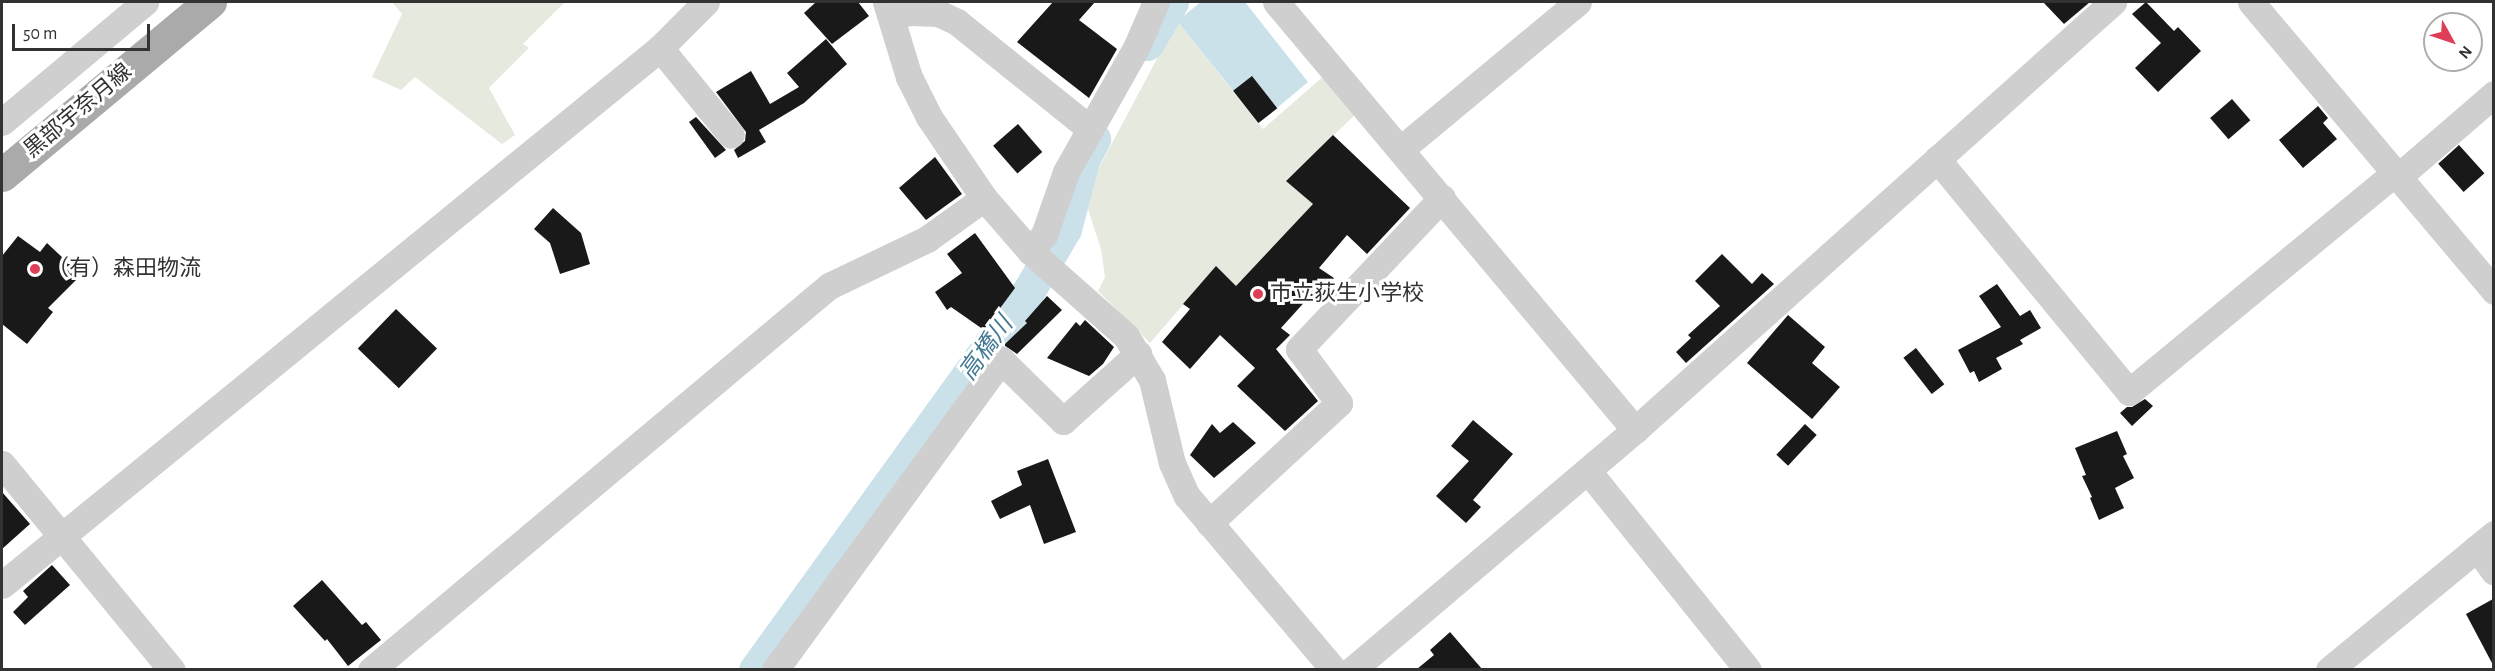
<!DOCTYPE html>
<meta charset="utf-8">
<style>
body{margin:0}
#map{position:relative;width:2495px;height:671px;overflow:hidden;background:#fff;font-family:"Alegreya Sans","Noto Sans JP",sans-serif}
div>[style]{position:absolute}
.green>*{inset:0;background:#e6eade}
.water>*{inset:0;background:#cbe1ea}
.river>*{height:33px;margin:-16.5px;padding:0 16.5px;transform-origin:16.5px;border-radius:16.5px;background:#cbe1ea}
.building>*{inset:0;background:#191919;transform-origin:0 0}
.minor>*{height:27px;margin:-13.5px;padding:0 13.5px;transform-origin:13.5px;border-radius:13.5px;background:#cfcfcf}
.major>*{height:33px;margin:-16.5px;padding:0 16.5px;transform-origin:16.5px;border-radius:16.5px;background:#aaa}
.dots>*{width:16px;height:16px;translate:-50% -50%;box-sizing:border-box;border:3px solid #fff;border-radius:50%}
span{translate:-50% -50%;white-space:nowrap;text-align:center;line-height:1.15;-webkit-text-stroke:6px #fff;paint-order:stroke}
.street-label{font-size:22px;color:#323232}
.poi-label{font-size:22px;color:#323232}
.left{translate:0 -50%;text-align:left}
.water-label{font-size:24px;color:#427992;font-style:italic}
.frame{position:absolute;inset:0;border:3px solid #323232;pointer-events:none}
.north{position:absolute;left:2423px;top:12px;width:60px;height:60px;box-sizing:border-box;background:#fff;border:2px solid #adadad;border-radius:50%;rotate:130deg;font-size:16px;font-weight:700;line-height:24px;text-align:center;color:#323232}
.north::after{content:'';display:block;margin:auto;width:21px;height:27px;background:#df3e56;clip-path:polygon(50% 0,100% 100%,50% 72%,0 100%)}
.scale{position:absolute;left:12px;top:24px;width:138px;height:27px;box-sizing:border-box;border:3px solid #323232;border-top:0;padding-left:8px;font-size:18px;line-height:21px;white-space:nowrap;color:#323232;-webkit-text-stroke:4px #fff;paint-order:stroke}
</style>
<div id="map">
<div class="green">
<div style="clip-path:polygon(392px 2px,565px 2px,523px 44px,529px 48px,489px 88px,515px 135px,502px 144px,415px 77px,401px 90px,372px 77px,402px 14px)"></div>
<div style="clip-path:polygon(1177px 21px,1263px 129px,1326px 74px,1355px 115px,1286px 180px,1313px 204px,1236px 286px,1216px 267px,1150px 343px,1098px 291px,1105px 277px,1101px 249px,1088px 209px,1094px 177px)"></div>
</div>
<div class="water">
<div style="clip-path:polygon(1201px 2px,1245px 2px,1308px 82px,1259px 123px,1177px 21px)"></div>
</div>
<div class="river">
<div style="left:1147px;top:44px;width:49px;rotate:-59.2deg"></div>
<div style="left:755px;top:670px;width:466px;rotate:-54.2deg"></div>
<div style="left:1028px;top:292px;width:73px;rotate:-59.6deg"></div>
<div style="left:1065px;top:229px;width:71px;rotate:-75.4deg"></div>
<div style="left:1083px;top:160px;width:24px;rotate:-62deg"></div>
</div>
<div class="building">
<div style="clip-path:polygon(816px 2px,858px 2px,869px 16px,832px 44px,804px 13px)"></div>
<div style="clip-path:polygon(1053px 2px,1095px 2px,1079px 20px,1117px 49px,1089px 98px,1017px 42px)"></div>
<div style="clip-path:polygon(2043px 2px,2090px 2px,2064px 24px)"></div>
<div style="clip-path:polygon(2146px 2px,2174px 31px,2178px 27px,2201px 51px,2158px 92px,2135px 68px,2161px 43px,2132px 14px)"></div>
<div style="clip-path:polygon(826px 39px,847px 64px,804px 103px,759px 130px,766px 142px,738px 158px,734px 150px,745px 141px,746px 132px,716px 92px,751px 71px,770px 104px,799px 87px,787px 73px)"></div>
<div style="left:1252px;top:76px;width:41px;height:24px;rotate:52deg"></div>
<div style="left:2232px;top:99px;width:28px;height:29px;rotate:49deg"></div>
<div style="clip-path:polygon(2318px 106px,2328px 118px,2323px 123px,2337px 139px,2303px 168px,2279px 140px)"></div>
<div style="clip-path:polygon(696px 117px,726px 150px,715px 158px,689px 122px)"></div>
<div style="left:1018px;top:124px;width:37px;height:33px;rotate:49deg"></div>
<div style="clip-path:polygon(1333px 135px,1410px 208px,1367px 254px,1347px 235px,1319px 268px,1334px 278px,1314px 299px,1310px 296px,1281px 328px,1290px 335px,1276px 349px,1318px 401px,1285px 431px,1237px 386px,1255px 368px,1220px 335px,1190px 369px,1162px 342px,1190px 309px,1183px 304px,1216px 266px,1236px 286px,1313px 204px,1286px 181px)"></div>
<div style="left:2459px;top:145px;width:38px;height:28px;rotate:48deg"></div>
<div style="clip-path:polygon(935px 157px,962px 194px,926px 220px,899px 188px)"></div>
<div style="clip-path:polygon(553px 208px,581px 233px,590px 264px,560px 274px,550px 243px,534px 229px)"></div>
<div style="clip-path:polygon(975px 233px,1015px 288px,984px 330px,951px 307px,947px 310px,935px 292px,962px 273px,947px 254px)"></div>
<div style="clip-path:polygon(18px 236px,40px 252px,47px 243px,81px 275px,48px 308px,53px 312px,27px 344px,2px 324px,2px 256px)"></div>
<div style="clip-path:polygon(1722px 254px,1752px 284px,1762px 273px,1774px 284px,1686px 363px,1676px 352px,1691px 338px,1688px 335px,1720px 306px,1695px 281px)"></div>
<div style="clip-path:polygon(1997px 284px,2020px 316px,2030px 310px,2041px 328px,2020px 340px,2023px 344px,1996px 358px,2002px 369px,1979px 382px,1974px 371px,1970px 373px,1958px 350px,2001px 327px,1979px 296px)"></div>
<div style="clip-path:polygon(1047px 296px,1062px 310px,1017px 354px,1004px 345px,1027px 323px,1025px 321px)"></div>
<div style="left:396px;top:309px;width:57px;height:55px;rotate:44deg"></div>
<div style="clip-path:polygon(1788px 315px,1825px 347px,1812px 363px,1840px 387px,1812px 419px,1747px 363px)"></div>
<div style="clip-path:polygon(1085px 320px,1114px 347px,1103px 364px,1089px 376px,1047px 358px,1076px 322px,1080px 326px)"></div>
<div style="left:1916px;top:348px;width:46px;height:16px;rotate:52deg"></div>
<div style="clip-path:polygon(2145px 399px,2153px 406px,2132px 426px,2120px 413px,2127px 407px,2132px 407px)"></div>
<div style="clip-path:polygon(1473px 420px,1513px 454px,1473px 500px,1481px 507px,1466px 523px,1436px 496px,1469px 461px,1451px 446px)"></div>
<div style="clip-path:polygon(1233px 422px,1256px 443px,1214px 478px,1190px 455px,1212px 424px,1220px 433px)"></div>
<div style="left:1805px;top:424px;width:16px;height:42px;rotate:43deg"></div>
<div style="clip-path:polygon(2117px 431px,2127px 454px,2123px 456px,2134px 478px,2115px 488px,2124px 508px,2099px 520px,2090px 498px,2092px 497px,2082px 476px,2086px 475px,2075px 448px)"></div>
<div style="clip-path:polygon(1048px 459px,1076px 532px,1044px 544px,1030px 505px,1000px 519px,991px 501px,1022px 485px,1017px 471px)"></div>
<div style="clip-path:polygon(2px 492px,30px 524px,2px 549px)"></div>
<div style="clip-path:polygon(52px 565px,70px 585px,25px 625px,13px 612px,28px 597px,23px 591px)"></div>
<div style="clip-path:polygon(322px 580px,362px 625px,366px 622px,381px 640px,348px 666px,327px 639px,325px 641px,293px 606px)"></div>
<div style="clip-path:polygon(2493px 599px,2493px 665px,2466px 614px)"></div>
<div style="clip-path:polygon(1450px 632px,1482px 669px,1417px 669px,1434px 655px,1430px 650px)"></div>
</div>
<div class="minor">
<div style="left:886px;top:2px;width:78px;rotate:73deg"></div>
<div style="left:909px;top:77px;width:45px;rotate:63.4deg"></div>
<div style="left:929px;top:117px;width:98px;rotate:55.8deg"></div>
<div style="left:984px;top:198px;width:70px;rotate:49deg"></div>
<div style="left:1030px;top:251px;width:128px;rotate:41.5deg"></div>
<div style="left:1126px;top:336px;width:51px;rotate:59.4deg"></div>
<div style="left:1152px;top:380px;width:85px;rotate:76.5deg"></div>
<div style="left:1172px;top:463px;width:36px;rotate:66deg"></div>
<div style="left:1187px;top:496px;width:228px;rotate:49.8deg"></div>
<div style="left:1276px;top:2px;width:559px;rotate:50.01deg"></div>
<div style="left:2251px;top:2px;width:378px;rotate:49.9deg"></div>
<div style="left:892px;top:15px;width:18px;rotate:-9deg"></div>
<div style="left:910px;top:12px;width:28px;rotate:2deg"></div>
<div style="left:938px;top:13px;width:21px;rotate:25deg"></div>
<div style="left:957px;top:22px;width:169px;rotate:38.8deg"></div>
<div style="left:660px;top:48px;width:112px;rotate:50.8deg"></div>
<div style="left:2px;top:122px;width:187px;rotate:-40deg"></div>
<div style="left:1401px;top:149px;width:230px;rotate:-39.7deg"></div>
<div style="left:1937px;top:159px;width:302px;rotate:50.5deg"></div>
<div style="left:2129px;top:392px;width:345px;rotate:-39.5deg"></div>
<div style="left:2398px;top:177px;width:127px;rotate:-40.8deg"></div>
<div style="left:1030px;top:251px;width:21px;rotate:-49deg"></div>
<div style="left:1044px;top:235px;width:67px;rotate:-70.8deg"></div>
<div style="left:1066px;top:172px;width:142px;rotate:-60.6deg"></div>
<div style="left:1136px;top:48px;width:50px;rotate:-66.5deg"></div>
<div style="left:2px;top:464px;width:267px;rotate:50.5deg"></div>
<div style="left:1588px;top:471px;width:255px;rotate:51.2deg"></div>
<div style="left:1209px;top:523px;width:177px;rotate:-42.7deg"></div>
<div style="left:1339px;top:403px;width:67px;rotate:-126.5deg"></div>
<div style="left:1299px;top:349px;width:208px;rotate:-46.6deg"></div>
<div style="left:2477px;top:548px;width:29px;rotate:54deg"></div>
<div style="left:2px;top:585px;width:849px;rotate:-39.22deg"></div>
<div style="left:660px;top:48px;width:65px;rotate:-45deg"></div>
<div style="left:371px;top:670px;width:598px;rotate:-39.98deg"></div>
<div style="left:829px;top:286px;width:109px;rotate:-25.6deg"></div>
<div style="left:927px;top:239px;width:70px;rotate:-35.7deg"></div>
<div style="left:775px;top:670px;width:384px;rotate:-53.9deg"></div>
<div style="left:1001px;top:360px;width:87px;rotate:44.5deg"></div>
<div style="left:1063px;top:421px;width:101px;rotate:-41.8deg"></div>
<div style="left:1352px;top:670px;width:371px;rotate:-40.3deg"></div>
<div style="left:1635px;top:430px;width:642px;rotate:-41.84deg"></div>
<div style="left:2329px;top:670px;width:214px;rotate:-39.5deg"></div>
</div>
<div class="major">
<div style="left:2px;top:175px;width:271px;rotate:-39.8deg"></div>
</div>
<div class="dots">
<div style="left:35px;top:269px;background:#df3e56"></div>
<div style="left:1258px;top:294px;background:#df3e56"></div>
</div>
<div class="street-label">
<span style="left:78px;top:111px;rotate:-40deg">黒部宇奈月線</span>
</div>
<div class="poi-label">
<span class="left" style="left:47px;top:269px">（有）森田物流</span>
<span class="left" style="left:1270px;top:294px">市立荻生小学校</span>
</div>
<div class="water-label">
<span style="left:987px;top:349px;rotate:-54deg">高橋川</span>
</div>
<div class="frame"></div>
<div class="north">N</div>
<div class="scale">50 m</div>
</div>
